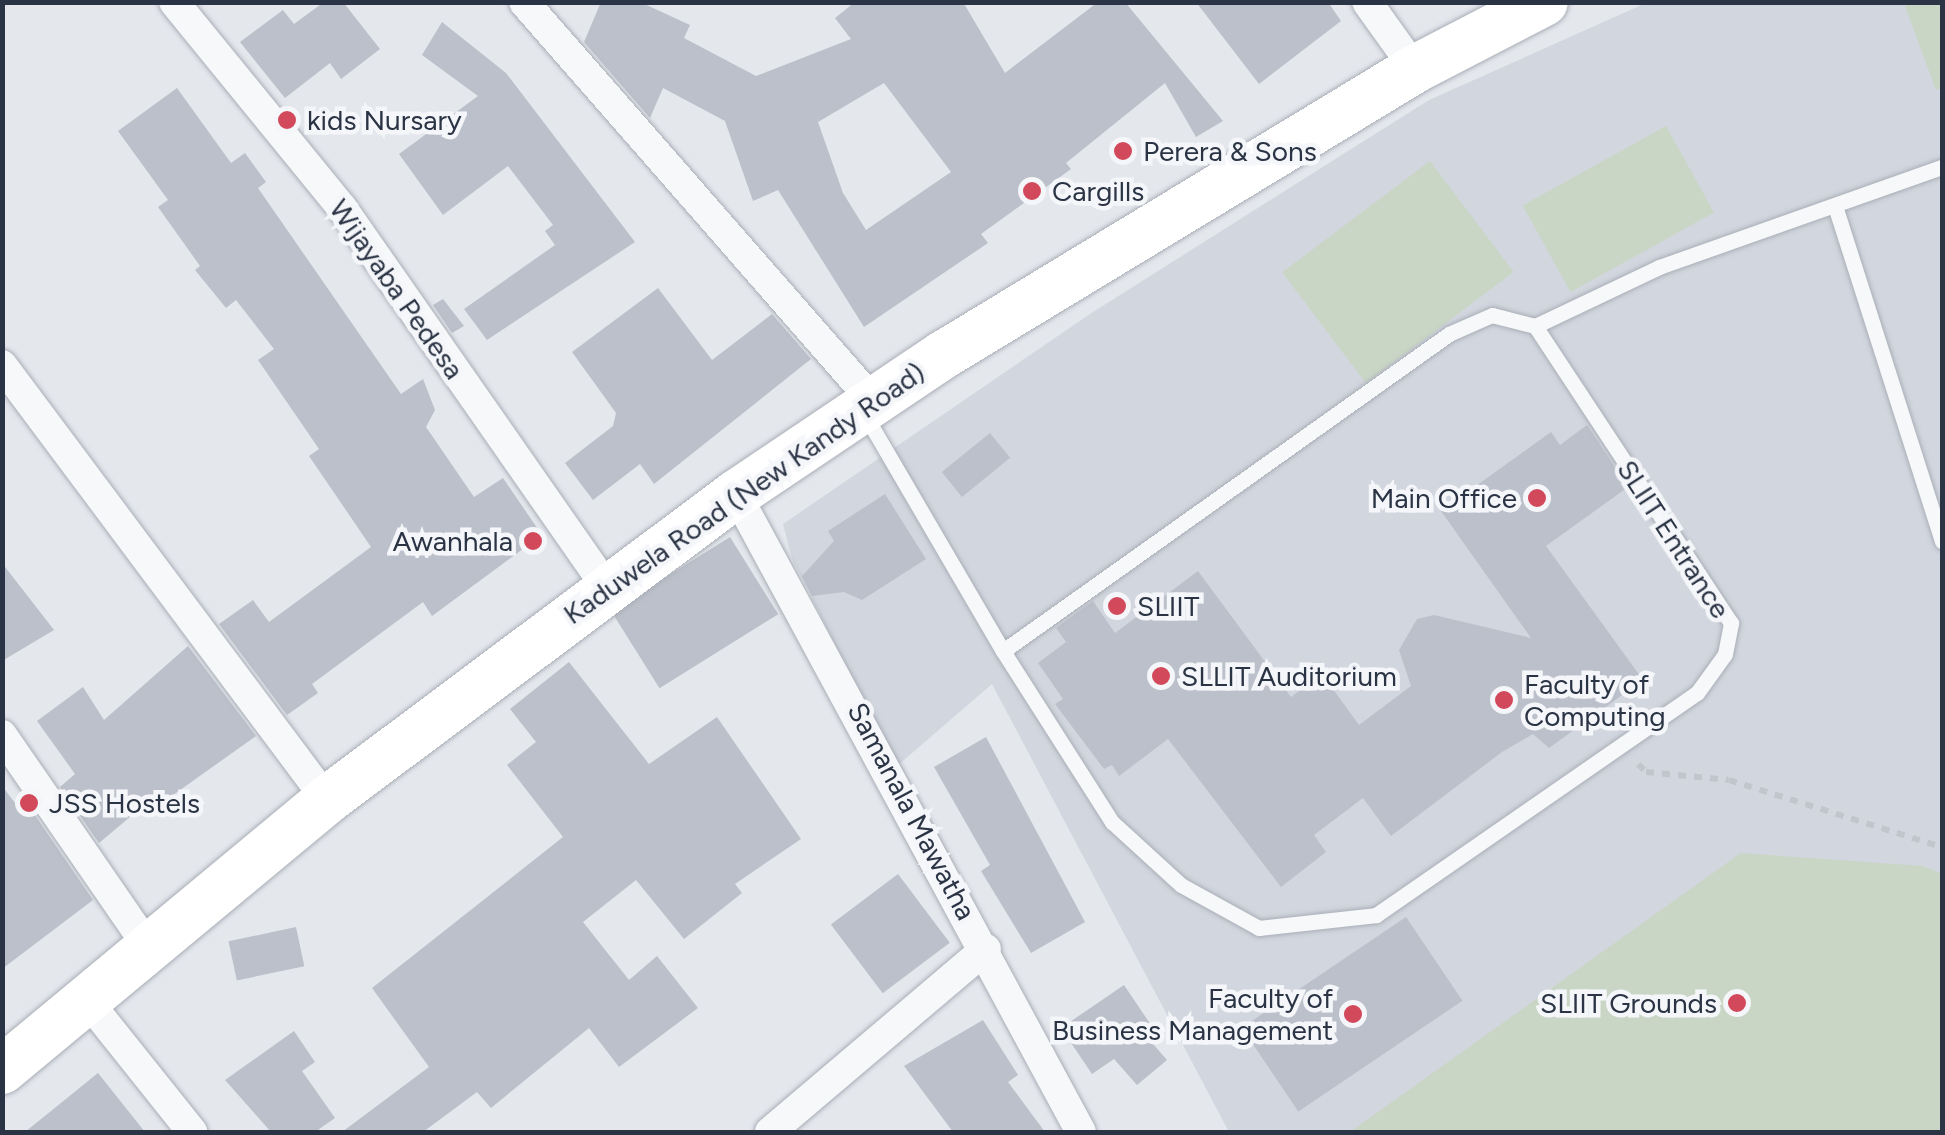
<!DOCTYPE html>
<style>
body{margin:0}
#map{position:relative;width:1945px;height:1135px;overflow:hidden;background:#e4e7ec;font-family:Figtree,sans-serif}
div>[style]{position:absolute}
.built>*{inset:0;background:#d2d6de}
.green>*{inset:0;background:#c9d6c5;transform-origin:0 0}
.building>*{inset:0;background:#bbc0ca;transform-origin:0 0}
.path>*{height:6px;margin-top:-3px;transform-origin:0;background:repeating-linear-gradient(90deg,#c2c5cb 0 8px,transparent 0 16px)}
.roads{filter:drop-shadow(0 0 2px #a9aeb7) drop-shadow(0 0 2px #a9aeb7)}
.lane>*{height:15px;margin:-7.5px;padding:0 7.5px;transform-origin:7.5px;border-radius:7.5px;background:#f7f8fa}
.street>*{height:30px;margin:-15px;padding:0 15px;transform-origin:15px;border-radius:15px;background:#f7f8fa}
.primary>*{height:48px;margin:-24px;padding:0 24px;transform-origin:24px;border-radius:24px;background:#fff}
.dots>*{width:28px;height:28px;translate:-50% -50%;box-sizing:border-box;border:5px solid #f4f6f9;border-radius:50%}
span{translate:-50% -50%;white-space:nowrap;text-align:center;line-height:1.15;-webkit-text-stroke:9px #f4f6f9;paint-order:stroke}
.poi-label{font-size:28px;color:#2b3445}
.left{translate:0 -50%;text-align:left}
.right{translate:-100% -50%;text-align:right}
.street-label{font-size:28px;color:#2b3445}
.frame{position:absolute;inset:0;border:5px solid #2b3445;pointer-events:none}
</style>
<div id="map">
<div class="built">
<div style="clip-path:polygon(1646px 3px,1942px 3px,1942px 1132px,1229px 1132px,992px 684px,897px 766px,792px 559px,783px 524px,1090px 314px,1429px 100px)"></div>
</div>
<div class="green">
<div style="clip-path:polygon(1904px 3px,1942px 3px,1942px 88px,1936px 90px)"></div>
<div style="left:1666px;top:126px;width:99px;height:164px;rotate:61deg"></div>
<div style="left:1430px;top:161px;width:139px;height:185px;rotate:53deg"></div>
<div style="clip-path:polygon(1741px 853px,1923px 866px,1942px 874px,1942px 1132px,1350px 1132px)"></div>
</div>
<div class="building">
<div style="clip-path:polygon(324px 2px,343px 2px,380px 49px,341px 79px,330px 63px,285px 98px,240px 42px,283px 10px,294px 24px)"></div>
<div style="clip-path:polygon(evenodd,601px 2px,640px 2px,690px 25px,684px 38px,756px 76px,851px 39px,835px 18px,855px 2px,963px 2px,1005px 73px,1098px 2px,1125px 2px,1223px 121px,1196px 137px,1165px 83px,1066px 163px,1071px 169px,981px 234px,988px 243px,864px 327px,778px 190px,753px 201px,725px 121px,663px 88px,650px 118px,584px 42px,601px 2px,884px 83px,951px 172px,866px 230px,843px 193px,818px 122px,884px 83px)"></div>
<div style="clip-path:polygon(1196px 2px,1328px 2px,1341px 21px,1259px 84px)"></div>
<div style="clip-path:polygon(442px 22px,506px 73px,635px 242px,487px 340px,464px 309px,555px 245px,545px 231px,553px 225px,508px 166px,443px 215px,399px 154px,478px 96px,422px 55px)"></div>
<div style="clip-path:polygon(177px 88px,231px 163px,245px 153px,266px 182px,258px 188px,401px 394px,423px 379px,435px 410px,426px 427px,474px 497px,503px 478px,542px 535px,432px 616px,423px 602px,312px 684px,318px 693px,287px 715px,219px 624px,253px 600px,269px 622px,371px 547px,309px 456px,319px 449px,258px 360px,274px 349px,236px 300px,226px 308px,195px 270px,200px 266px,158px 207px,168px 200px,118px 131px)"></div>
<div style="clip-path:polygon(658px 288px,712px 360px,772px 314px,811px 359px,654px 484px,640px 464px,593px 500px,565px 463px,613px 426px,616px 413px,572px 352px)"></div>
<div style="clip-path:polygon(443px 299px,464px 326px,452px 333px,433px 305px)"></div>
<div style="clip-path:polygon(1587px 425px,1628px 487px,1546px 546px,1643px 680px,1549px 748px,1533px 734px,1502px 752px,1391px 836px,1363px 798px,1314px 835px,1326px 852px,1281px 887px,1168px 739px,1119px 776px,1112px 765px,1104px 769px,1055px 704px,1063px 699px,1038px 663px,1066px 642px,1056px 628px,1093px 601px,1115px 633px,1198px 571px,1291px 697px,1322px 674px,1359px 725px,1411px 686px,1399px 650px,1417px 619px,1434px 615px,1531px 638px,1441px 511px,1551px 432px,1560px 445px)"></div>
<div style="left:990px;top:433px;width:32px;height:62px;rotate:51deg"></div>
<div style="clip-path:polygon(885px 494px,926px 559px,862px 600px,844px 592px,812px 596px,802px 576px,834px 541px,828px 531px)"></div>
<div style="left:730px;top:537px;width:91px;height:140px;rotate:58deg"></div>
<div style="clip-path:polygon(2px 563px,54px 630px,2px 661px)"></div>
<div style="clip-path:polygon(188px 646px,256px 736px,166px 800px,161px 791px,99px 843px,60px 787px,75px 774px,37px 721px,83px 687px,104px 720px)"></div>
<div style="clip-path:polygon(569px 662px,649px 764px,717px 717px,801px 839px,735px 884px,742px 893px,684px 939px,636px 880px,583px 922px,629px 980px,657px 956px,698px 1008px,619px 1067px,589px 1028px,491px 1108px,477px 1092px,423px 1132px,342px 1132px,429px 1067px,372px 988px,563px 837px,507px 765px,536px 742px,510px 709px)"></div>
<div style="clip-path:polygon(986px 737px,1085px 922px,1031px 953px,981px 871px,990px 865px,934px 767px)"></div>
<div style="clip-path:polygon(2px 786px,25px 816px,32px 811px,93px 900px,2px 969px)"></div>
<div style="left:898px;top:874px;width:86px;height:84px;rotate:53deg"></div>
<div style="left:1406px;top:917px;width:101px;height:198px;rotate:56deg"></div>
<div style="left:296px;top:927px;width:40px;height:69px;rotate:78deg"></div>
<div style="clip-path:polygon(1124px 985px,1155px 1031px,1147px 1037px,1167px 1060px,1137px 1085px,1114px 1059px,1092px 1074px,1061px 1028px)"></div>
<div style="clip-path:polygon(983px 1020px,1018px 1075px,1008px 1082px,1045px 1132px,953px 1132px,904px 1066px)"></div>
<div style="clip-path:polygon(294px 1031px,315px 1062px,302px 1071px,335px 1118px,315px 1132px,271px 1132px,225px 1080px)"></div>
<div style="clip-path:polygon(98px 1073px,145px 1132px,25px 1132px)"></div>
</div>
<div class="path">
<div style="left:1638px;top:764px;width:11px;rotate:45deg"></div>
<div style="left:1646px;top:772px;width:83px;rotate:5.5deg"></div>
<div style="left:1729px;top:780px;width:223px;rotate:17.5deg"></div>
</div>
<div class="roads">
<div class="lane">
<div style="left:1836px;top:209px;width:349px;rotate:72.3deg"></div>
<div style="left:1535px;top:326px;width:137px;rotate:-25.4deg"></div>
<div style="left:1659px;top:267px;width:300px;rotate:-19.5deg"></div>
<div style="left:865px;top:415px;width:273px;rotate:59.7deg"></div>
<div style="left:1003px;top:651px;width:203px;rotate:57.5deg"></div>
<div style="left:1112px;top:822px;width:93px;rotate:42.4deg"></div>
<div style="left:1181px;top:885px;width:89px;rotate:28.9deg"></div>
<div style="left:1259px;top:928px;width:118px;rotate:-6.3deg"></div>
<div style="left:1376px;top:915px;width:390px;rotate:-34.7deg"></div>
<div style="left:1697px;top:693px;width:48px;rotate:-54.3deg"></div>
<div style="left:1725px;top:654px;width:32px;rotate:-79deg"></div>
<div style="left:1731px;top:623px;width:356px;rotate:-123.4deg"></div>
<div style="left:1535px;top:326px;width:44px;rotate:-165.7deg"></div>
<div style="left:1492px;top:315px;width:47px;rotate:156.2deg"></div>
<div style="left:1449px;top:334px;width:547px;rotate:144.6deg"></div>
</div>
<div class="street">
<div style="left:174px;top:2px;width:266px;rotate:50.8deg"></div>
<div style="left:342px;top:208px;width:461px;rotate:55.1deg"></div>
<div style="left:524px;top:2px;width:529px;rotate:48.83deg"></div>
<div style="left:1367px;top:2px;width:82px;rotate:54.4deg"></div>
<div style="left:2px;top:365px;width:543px;rotate:53.24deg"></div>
<div style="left:736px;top:494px;width:725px;rotate:61.6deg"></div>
<div style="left:2px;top:735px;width:262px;rotate:55.4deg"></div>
<div style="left:90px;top:1004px;width:164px;rotate:51.4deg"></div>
<div style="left:770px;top:1132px;width:283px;rotate:-40.3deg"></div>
</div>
<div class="primary">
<div style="left:2px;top:1070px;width:423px;rotate:-39.7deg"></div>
<div style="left:327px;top:800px;width:511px;rotate:-36.8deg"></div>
<div style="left:736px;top:494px;width:249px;rotate:-33.9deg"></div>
<div style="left:943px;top:355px;width:552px;rotate:-31.21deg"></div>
<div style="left:1415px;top:69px;width:145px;rotate:-27.4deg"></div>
</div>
</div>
<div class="dots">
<div style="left:287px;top:120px;background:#d1495b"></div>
<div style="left:1123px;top:151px;background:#d1495b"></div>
<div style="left:1032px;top:191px;background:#d1495b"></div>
<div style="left:1537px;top:498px;background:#d1495b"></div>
<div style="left:533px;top:541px;background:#d1495b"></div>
<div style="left:1117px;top:606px;background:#d1495b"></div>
<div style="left:1161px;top:676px;background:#d1495b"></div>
<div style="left:1504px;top:700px;background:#d1495b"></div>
<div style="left:29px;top:803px;background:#d1495b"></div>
<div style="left:1737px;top:1003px;background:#d1495b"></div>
<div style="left:1353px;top:1014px;background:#d1495b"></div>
</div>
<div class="poi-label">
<span class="left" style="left:307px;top:120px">kids Nursary</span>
<span class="left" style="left:1143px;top:151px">Perera &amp; Sons</span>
<span class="left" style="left:1052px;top:191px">Cargills</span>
<span class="right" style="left:1517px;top:498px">Main Office</span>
<span class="right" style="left:513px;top:541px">Awanhala</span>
<span class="left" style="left:1137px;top:606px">SLIIT</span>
<span class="left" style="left:1181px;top:676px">SLLIT Auditorium</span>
<span class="left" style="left:1524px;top:700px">Faculty of<br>Computing</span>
<span class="left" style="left:49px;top:803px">JSS Hostels</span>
<span class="right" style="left:1333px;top:1014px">Faculty of<br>Business Management</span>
<span class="right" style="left:1717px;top:1003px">SLIIT Grounds</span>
</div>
<div class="street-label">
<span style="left:397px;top:289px;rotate:55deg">Wijayaba Pedesa</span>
<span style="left:744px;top:493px;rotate:-35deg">Kaduwela Road (New Kandy Road)</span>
<span style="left:1674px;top:539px;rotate:57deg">SLIIT Entrance</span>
<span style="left:912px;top:811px;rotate:62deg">Samanala Mawatha</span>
</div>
<div class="frame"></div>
</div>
